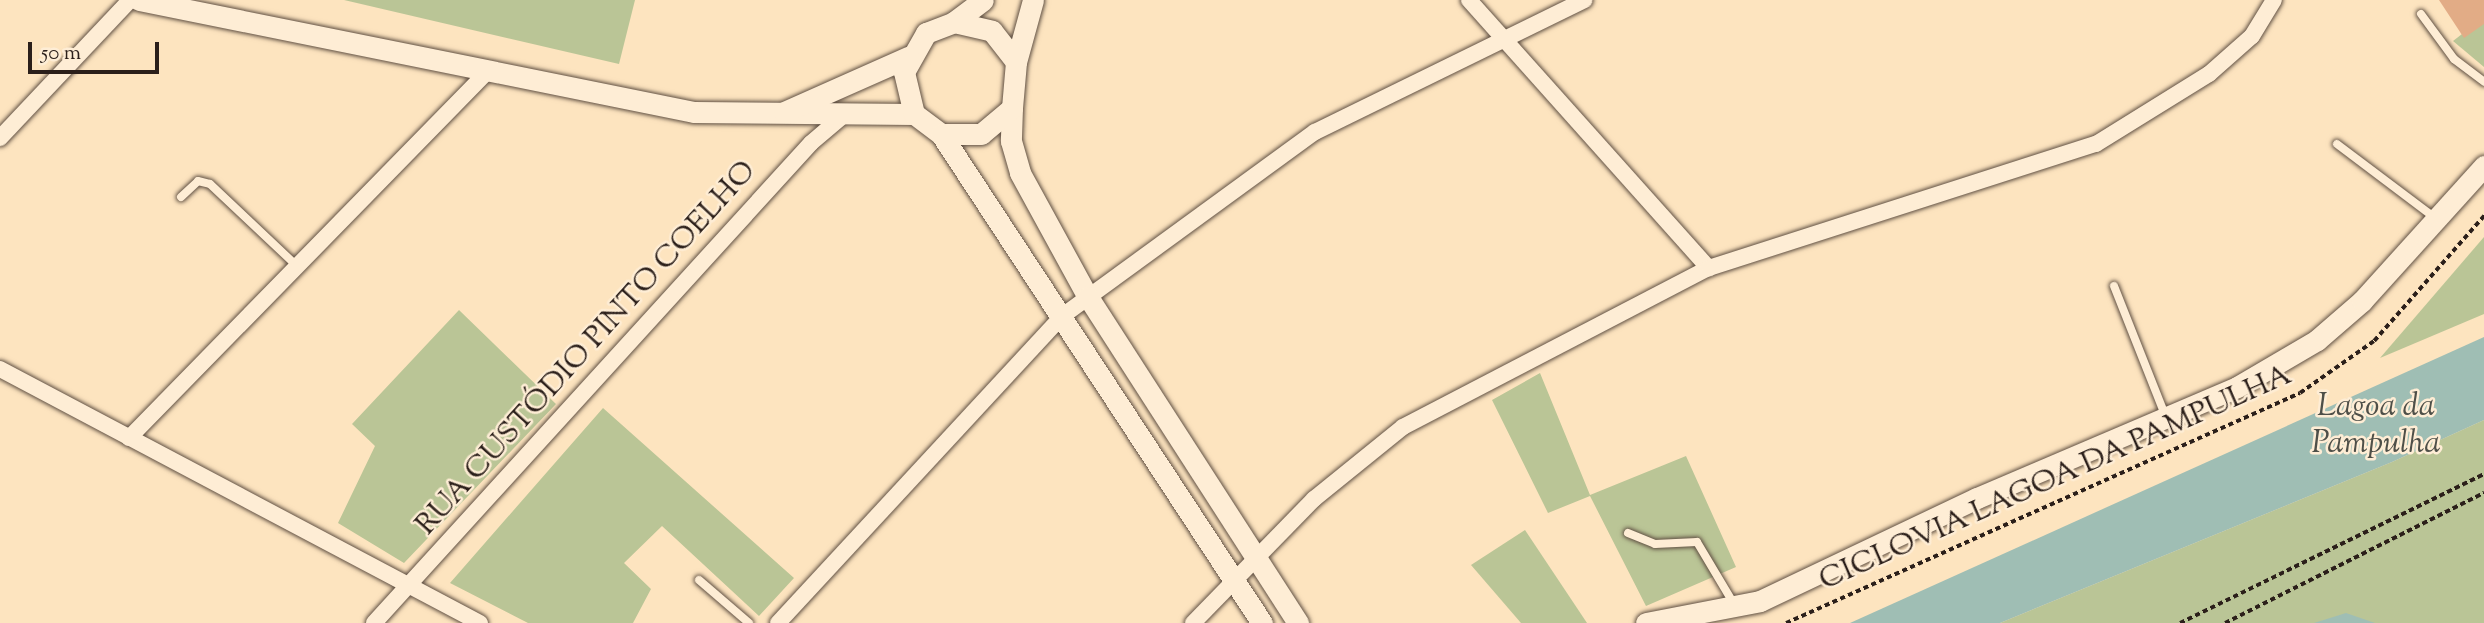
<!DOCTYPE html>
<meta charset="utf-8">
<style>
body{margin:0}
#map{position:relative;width:2484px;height:623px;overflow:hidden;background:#fde4bf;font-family:"Sorts Mill Goudy",serif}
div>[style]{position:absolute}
.green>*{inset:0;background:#bac596}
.water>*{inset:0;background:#9fbeb4}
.building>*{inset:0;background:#e2ac86}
.path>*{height:3.5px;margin-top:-1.75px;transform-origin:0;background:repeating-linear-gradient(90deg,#2b1f1a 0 5px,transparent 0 8.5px)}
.roads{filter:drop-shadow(0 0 2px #605043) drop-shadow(0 0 2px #605043)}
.lane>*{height:8px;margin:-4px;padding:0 4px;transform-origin:4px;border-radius:4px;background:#feedd5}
.street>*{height:16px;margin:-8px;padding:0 8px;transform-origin:8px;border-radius:8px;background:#feedd5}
.secondary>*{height:21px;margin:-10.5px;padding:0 10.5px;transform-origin:10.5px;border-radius:10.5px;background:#feedd5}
span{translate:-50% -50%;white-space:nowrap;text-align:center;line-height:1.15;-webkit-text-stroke:5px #feedd5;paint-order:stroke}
.street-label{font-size:30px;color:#2b1f1a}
.water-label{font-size:32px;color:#4e4f48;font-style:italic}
.scale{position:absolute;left:28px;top:42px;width:131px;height:32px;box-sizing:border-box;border:4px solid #2b1f1a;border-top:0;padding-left:9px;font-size:21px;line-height:24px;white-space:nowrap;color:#2b1f1a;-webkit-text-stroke:5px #feedd5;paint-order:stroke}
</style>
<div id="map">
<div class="green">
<div style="clip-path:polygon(344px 0,635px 0,619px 64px)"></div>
<div style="clip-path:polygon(2484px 17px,2484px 67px,2453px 41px)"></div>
<div style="clip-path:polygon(2484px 237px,2484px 314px,2380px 358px)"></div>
<div style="clip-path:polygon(459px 310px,556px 404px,404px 563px,338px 523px,375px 446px,352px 424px)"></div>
<div style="clip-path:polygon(1540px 373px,1590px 495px,1686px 456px,1736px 567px,1646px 606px,1590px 496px,1548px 513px,1492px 400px)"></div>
<div style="clip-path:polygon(603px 408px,794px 578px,759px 616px,662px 526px,624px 563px,651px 589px,633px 623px,528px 623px,450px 583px)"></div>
<div style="clip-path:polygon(2484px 420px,2484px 623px,2000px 623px,2392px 462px)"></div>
<div style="clip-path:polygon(1525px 530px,1587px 623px,1521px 623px,1471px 565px)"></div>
</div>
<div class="water">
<div style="clip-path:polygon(2484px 337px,2484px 420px,2392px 462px,2000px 623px,1850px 623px)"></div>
<div style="clip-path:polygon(2346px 613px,2375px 623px,2314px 623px)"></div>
</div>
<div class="building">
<div style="clip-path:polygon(2439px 0,2484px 0,2484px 24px,2464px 38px)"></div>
</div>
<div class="path">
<div style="left:1786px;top:623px;width:563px;rotate:-24.11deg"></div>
<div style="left:2300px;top:393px;width:90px;rotate:-35.1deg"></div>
<div style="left:2374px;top:341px;width:167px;rotate:-48.7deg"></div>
<div style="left:2180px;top:623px;width:339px;rotate:-26.1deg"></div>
<div style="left:2225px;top:623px;width:290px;rotate:-26.7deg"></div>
</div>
<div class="roads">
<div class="lane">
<div style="left:2421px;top:14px;width:56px;rotate:53.7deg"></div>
<div style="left:2454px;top:59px;width:38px;rotate:37deg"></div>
<div style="left:2337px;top:144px;width:121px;rotate:37deg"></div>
<div style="left:181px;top:197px;width:23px;rotate:-43deg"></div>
<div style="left:198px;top:181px;width:12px;rotate:14deg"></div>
<div style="left:210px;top:184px;width:120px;rotate:43.3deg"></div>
<div style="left:2114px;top:286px;width:139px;rotate:68.4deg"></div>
<div style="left:1628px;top:533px;width:29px;rotate:22deg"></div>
<div style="left:1655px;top:544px;width:42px;rotate:-2.7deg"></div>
<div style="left:1697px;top:542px;width:72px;rotate:59.2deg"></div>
<div style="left:699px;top:580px;width:66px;rotate:40.7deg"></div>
</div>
<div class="street">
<div style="left:1469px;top:0;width:360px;rotate:48.2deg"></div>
<div style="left:0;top:138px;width:190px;rotate:-46.7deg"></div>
<div style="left:0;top:369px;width:543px;rotate:27.89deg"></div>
<div style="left:129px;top:438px;width:512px;rotate:-45.63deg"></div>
<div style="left:374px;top:623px;width:649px;rotate:-47.68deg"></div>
<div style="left:811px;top:143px;width:43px;rotate:-40.3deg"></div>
<div style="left:778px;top:623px;width:417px;rotate:-47.2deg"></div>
<div style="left:1061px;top:317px;width:314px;rotate:-36.1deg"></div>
<div style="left:1315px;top:132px;width:300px;rotate:-26.1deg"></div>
<div style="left:1193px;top:623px;width:173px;rotate:-45.7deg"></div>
<div style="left:1314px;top:499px;width:114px;rotate:-39deg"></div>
<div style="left:1403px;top:427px;width:345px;rotate:-27.5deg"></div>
<div style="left:1709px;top:268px;width:406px;rotate:-17.8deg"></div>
<div style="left:2096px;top:144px;width:133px;rotate:-31.8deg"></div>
<div style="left:2209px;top:74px;width:57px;rotate:-41.5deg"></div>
<div style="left:2252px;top:36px;width:42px;rotate:-58.6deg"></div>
</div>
<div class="secondary">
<div style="left:139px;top:0;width:566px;rotate:11.41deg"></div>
<div style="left:694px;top:112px;width:220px;rotate:0.5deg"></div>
<div style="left:1033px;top:0;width:64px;rotate:105.3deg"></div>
<div style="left:1016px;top:62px;width:46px;rotate:95deg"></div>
<div style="left:1012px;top:108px;width:33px;rotate:92deg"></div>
<div style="left:1011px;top:141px;width:33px;rotate:74deg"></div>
<div style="left:1020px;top:173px;width:141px;rotate:61.3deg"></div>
<div style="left:1088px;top:297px;width:388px;rotate:57.2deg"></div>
<div style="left:954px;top:22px;width:36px;rotate:-37deg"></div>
<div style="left:1012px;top:108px;width:40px;rotate:140deg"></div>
<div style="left:981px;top:134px;width:40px;rotate:180deg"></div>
<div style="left:941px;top:134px;width:34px;rotate:-143deg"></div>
<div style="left:914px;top:114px;width:43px;rotate:-103.4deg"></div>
<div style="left:904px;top:72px;width:45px;rotate:-60.6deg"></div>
<div style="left:926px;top:33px;width:30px;rotate:-21deg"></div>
<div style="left:954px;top:22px;width:39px;rotate:13deg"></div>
<div style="left:992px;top:31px;width:39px;rotate:52deg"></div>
<div style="left:784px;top:112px;width:136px;rotate:-23.9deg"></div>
<div style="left:941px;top:134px;width:585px;rotate:56.72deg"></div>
<div style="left:1646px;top:623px;width:116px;rotate:-10.9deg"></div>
<div style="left:1760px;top:601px;width:240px;rotate:-25.4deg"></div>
<div style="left:1977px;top:498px;width:283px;rotate:-23.1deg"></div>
<div style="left:2237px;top:387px;width:93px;rotate:-30.4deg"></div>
<div style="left:2317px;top:340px;width:60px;rotate:-40.9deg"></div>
<div style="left:2362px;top:301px;width:182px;rotate:-47.9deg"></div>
</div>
</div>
<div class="street-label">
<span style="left:587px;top:349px;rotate:-48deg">RUA CUSTÓDIO PINTO COELHO</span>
<span style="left:2056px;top:479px;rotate:-24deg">CICLOVIA LAGOA DA PAMPULHA</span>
</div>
<div class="water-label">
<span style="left:2376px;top:426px">Lagoa da<br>Pampulha</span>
</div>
<div class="scale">50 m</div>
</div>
